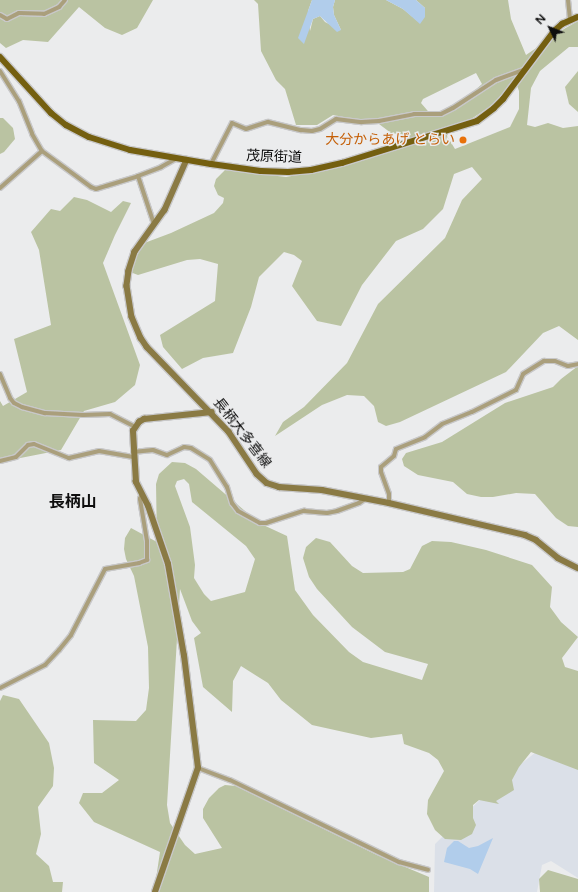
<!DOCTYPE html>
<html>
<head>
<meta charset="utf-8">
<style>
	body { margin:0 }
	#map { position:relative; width:578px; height:892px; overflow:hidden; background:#ebeced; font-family:"Varela Round","Noto Sans JP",sans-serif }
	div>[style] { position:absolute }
	.built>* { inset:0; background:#dbe0e8 }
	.green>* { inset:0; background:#bac3a2 }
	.water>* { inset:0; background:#b1cdeb }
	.roads { filter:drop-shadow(1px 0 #c8c8c9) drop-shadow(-1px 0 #c8c8c9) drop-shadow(0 1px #c8c8c9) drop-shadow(0 -1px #c8c8c9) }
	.street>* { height:4px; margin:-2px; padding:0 2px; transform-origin:2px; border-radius:2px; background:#aa9f7c }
	.secondary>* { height:5.5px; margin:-2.75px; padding:0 2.75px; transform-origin:2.75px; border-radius:2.75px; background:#8a7a44 }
	.primary>* { height:6px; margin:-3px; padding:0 3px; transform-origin:3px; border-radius:3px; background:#745f10 }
	.dots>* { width:11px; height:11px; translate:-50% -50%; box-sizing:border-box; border:2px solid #ebeced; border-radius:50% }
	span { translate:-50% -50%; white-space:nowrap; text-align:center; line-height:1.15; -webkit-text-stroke:3px #ebeced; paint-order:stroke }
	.food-label { font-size:14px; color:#c56008 }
	.right { translate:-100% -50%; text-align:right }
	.street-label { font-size:14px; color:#0e0e0e }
	.quarter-label { font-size:16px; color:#0e0e0e; font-weight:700 }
	.north { position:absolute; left:530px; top:8px; width:40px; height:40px; -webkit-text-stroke:3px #ebeced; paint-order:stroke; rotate:313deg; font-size:11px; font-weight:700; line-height:16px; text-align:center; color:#0e0e0e }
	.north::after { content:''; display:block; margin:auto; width:14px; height:18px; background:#0e0e0e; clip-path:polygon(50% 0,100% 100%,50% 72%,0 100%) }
</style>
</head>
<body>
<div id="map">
	<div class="built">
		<div style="clip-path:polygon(541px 748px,578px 760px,578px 878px,551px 861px,542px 865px,537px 892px,434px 892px,435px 844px,496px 784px)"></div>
	</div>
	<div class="green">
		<div style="clip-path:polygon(0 0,153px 0,137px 28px,122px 35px,105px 28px,79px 7px,48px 42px,23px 40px,6px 48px,0 43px)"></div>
		<div style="clip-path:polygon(evenodd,254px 0,312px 0,308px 11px,310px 31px,313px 19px,320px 16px,325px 22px,341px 30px,334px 15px,333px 7px,335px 0,386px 0,403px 9px,420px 23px,425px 8px,416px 0,508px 0,511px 19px,526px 55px,564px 29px,578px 21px,578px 47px,569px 47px,540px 71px,531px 88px,527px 125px,535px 127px,548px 123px,563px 128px,578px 126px,578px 340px,559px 326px,543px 333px,506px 372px,400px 422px,386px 426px,378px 422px,374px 406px,364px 396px,347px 395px,322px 405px,275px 436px,283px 422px,304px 407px,347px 363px,378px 304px,445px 238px,462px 200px,482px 179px,472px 167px,454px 174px,443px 209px,423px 229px,396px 241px,362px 285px,341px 326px,317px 321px,292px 286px,302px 261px,294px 255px,284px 252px,259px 277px,251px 307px,233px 353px,203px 358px,182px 369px,163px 347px,160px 335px,215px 301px,218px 264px,200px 259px,187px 260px,138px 275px,130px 272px,139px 245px,171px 233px,214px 213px,223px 203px,224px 198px,218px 195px,214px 186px,216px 179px,225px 170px,286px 177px,336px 168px,403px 148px,407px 135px,391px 133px,379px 124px,333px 115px,317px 125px,296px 125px,285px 89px,276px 80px,261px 51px,258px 4px,254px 0,476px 73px,482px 84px,456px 107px,433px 117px,421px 103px,423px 99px,476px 73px,254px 0,515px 80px,519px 91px,519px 109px,510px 127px,455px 149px,447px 136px,450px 128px,468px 121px,491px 106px,515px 80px)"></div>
		<div style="clip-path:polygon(578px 71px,578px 112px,569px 104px,565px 87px)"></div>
		<div style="clip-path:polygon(0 118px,3px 118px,13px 128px,15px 139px,4px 152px,0 154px)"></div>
		<div style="clip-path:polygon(74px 197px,87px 200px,111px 212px,123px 201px,131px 203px,115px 235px,103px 263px,140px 365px,135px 385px,115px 402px,84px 411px,61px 450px,0 462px,0 401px,3px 406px,27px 392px,14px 339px,51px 325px,39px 250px,31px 232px,51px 209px,60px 211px)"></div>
		<div style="clip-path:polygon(578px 366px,578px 527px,568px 526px,556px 518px,535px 494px,516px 493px,493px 497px,481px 497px,467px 494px,453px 482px,418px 475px,404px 466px,402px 459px,406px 453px,442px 442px,505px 403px,553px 387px,561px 379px)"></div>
		<div style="clip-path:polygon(evenodd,172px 462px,185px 463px,196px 469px,259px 523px,287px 536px,295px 590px,313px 615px,349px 652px,363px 662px,422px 680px,428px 664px,385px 652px,352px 627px,317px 589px,309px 577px,303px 558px,306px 547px,316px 538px,330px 542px,352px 566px,363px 573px,403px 572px,410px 569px,422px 546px,432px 541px,451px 542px,486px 550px,532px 565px,552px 587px,550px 607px,561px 622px,578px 637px,562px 658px,565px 667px,578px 671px,578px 770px,531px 752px,519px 767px,512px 780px,514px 790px,496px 801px,499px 804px,479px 800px,473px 805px,473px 818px,476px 825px,472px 834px,461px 840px,445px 839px,435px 830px,427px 814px,428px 800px,444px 771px,438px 760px,429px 753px,404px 744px,402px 734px,371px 738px,312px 725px,281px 700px,268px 683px,241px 666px,233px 681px,232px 712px,203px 687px,194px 638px,201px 633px,192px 621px,180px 589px,167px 805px,170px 823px,185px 845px,195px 854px,222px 848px,203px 818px,203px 809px,209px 798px,219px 788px,225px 785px,236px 786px,377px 855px,429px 877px,429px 892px,154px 892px,160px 852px,94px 822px,79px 803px,83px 793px,102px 793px,119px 780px,94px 763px,93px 720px,136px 721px,146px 710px,149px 688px,148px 647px,134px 576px,126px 559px,124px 549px,125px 538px,131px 528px,157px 542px,156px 484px,159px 474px,172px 462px,184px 479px,189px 484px,192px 502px,246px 546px,255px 559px,245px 592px,211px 601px,204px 594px,194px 578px,195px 565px,190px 527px,175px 486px,177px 481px,184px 479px)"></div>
		<div style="clip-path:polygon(3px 695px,19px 699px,49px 743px,54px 768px,53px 786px,38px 807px,41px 834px,36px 854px,49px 866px,53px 882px,63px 882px,62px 892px,0 892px,0 701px)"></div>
		<div style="clip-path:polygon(548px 870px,578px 879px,578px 892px,540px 892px,539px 879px)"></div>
	</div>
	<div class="water">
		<div style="clip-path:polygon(312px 0,335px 0,333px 7px,334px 15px,341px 30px,337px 32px,320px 16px,313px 19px,304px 44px,298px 38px)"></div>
		<div style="clip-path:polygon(386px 0,416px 0,425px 8px,425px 17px,420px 24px,403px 9px)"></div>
		<div style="clip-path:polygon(493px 838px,478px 874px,470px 869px,444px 862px,447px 848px,454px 841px,458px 841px,469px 848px,478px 846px)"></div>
	</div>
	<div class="roads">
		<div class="street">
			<div style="left:568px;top:0;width:20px;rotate:84deg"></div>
			<div style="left:0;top:15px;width:8px;rotate:30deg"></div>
			<div style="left:7px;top:19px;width:13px;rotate:-27deg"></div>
			<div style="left:19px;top:13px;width:25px;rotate:2deg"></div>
			<div style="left:44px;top:14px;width:17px;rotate:-25deg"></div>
			<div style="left:59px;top:7px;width:9px;rotate:-49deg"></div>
			<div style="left:0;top:71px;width:36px;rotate:58deg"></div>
			<div style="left:19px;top:101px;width:35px;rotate:68deg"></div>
			<div style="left:32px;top:134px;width:20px;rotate:60deg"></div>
			<div style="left:42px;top:151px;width:61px;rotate:36.3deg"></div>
			<div style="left:91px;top:187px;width:5px;rotate:22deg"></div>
			<div style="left:96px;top:189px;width:10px;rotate:-17deg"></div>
			<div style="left:106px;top:186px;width:34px;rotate:-17deg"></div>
			<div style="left:138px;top:176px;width:25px;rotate:-21deg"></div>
			<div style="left:161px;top:167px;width:18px;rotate:-29deg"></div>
			<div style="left:211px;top:164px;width:46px;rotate:-62.9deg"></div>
			<div style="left:232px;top:123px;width:15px;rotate:23deg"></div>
			<div style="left:246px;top:129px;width:23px;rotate:-18deg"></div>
			<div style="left:268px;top:122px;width:34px;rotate:14deg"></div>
			<div style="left:301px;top:130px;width:11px;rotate:5deg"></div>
			<div style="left:312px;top:131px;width:8px;rotate:-14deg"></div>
			<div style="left:320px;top:129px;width:19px;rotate:-32deg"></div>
			<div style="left:336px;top:119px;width:26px;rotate:7deg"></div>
			<div style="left:362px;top:122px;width:17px;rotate:-3deg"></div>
			<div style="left:379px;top:121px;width:36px;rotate:-11deg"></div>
			<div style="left:414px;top:114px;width:27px"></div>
			<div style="left:441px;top:114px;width:13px;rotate:-27deg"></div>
			<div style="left:453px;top:108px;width:51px;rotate:-33.1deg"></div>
			<div style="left:496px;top:80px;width:30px;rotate:-20deg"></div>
			<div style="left:138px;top:176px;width:51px;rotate:71.6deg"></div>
			<div style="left:0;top:188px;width:56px;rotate:-41.4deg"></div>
			<div style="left:0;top:374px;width:26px;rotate:67deg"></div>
			<div style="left:10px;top:398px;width:6px;rotate:51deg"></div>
			<div style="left:14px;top:403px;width:9px;rotate:27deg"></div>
			<div style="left:22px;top:407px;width:24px;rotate:15deg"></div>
			<div style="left:45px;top:413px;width:38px;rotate:3deg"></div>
			<div style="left:83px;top:415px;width:27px;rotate:-2deg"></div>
			<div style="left:110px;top:414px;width:28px;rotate:27deg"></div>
			<div style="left:133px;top:452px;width:20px;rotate:-6deg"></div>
			<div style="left:153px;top:450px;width:15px;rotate:20deg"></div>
			<div style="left:167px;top:455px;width:19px;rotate:-25deg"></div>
			<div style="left:184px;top:447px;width:7px;rotate:8deg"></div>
			<div style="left:191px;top:448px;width:22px;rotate:32deg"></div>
			<div style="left:210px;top:460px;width:32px;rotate:58deg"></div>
			<div style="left:227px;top:487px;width:17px;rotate:73deg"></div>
			<div style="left:232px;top:503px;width:10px;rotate:53deg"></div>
			<div style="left:238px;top:511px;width:25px;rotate:29deg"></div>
			<div style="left:260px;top:523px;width:6px"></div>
			<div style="left:266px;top:523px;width:40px;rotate:-18deg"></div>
			<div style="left:304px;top:511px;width:23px;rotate:5deg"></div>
			<div style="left:327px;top:513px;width:10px;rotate:-11deg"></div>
			<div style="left:337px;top:511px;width:23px;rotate:-20deg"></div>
			<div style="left:359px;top:503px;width:7px;rotate:-34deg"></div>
			<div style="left:0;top:461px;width:16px;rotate:-14deg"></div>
			<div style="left:16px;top:457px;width:17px;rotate:-45deg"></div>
			<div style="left:28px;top:445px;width:6px;rotate:-9deg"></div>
			<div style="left:34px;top:444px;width:38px;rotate:22deg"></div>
			<div style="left:69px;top:458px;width:31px;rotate:-13deg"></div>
			<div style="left:99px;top:451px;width:36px;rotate:10deg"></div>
			<div style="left:389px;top:503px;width:9px;rotate:-90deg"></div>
			<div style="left:389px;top:494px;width:23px;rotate:-110deg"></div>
			<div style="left:381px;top:472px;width:5px;rotate:-90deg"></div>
			<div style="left:381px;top:467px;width:17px;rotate:-40deg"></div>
			<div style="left:394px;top:456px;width:7px;rotate:-74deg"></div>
			<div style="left:396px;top:449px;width:31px;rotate:-22deg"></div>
			<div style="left:425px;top:437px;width:21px;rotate:-37deg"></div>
			<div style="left:442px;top:424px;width:32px;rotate:-22deg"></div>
			<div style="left:472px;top:412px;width:49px;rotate:-26.6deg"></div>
			<div style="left:516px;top:390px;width:17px;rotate:-66deg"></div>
			<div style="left:523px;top:374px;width:25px;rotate:-32deg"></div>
			<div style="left:544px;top:361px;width:11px"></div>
			<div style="left:555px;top:361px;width:14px;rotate:21deg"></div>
			<div style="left:568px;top:366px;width:10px;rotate:-11deg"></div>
			<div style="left:0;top:688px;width:51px;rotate:-27.1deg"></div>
			<div style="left:45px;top:665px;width:21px;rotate:-47deg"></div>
			<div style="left:59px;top:650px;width:19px;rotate:-51deg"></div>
			<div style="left:71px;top:635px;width:74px;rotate:-62.7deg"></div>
			<div style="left:105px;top:569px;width:35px;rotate:-10deg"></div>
			<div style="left:139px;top:563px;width:9px;rotate:-21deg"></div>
			<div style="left:147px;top:560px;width:19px;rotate:-90deg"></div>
			<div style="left:147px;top:541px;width:43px;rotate:-99.5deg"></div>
			<div style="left:140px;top:499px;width:6px;rotate:-72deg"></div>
			<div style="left:198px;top:768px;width:34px;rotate:21deg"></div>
			<div style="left:230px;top:780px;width:188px;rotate:25.9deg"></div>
			<div style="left:399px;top:862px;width:30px;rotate:15deg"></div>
		</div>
		<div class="secondary">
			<div style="left:187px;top:160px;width:55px;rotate:113.7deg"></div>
			<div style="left:165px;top:210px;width:52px;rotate:125.5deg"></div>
			<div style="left:135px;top:252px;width:20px;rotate:108deg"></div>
			<div style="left:129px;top:271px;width:15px;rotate:98deg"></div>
			<div style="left:127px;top:286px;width:31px;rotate:81deg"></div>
			<div style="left:132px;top:317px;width:23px;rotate:67deg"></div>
			<div style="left:141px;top:338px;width:11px;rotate:56deg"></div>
			<div style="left:147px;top:347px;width:118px;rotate:46deg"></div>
			<div style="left:229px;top:432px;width:50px;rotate:56.3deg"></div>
			<div style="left:257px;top:474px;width:13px;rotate:42deg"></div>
			<div style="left:267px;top:483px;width:13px;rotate:18deg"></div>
			<div style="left:279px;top:487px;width:43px;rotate:4deg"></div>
			<div style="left:322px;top:490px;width:68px;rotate:11deg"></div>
			<div style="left:389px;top:503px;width:140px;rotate:13.2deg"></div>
			<div style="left:525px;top:535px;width:12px;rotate:24deg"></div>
			<div style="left:536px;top:540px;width:28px;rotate:39deg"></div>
			<div style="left:558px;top:558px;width:22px;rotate:27deg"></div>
			<div style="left:155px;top:892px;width:131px;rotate:-70.9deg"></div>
			<div style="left:198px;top:768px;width:113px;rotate:-97.1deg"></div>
			<div style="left:184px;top:656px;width:93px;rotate:-99.9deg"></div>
			<div style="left:168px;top:564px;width:61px;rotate:-109deg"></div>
			<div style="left:148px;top:506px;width:27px;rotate:-117deg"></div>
			<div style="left:136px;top:482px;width:51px;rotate:-93.4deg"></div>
			<div style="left:133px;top:431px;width:11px;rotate:-56deg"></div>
			<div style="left:139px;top:422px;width:6px;rotate:-31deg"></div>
			<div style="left:144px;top:419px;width:68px;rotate:-5.9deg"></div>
		</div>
		<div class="primary">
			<div style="left:0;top:57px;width:76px;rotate:47.7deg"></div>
			<div style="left:51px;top:113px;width:19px;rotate:39deg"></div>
			<div style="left:66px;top:125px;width:26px;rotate:28deg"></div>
			<div style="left:89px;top:137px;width:43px;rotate:17.6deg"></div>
			<div style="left:130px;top:150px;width:82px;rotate:9.8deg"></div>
			<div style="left:211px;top:164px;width:50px;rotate:8deg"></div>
			<div style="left:261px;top:171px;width:27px;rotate:2deg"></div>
			<div style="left:288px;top:172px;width:23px;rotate:-5deg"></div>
			<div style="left:311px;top:170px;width:32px;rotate:-13deg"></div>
			<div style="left:342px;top:163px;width:141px;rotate:-17.3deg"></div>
			<div style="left:477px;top:121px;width:21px;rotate:-37deg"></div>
			<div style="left:494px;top:108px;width:13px;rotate:-45deg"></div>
			<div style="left:503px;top:99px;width:85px;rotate:-53.1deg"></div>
			<div style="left:554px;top:31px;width:11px;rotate:-41deg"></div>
			<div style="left:562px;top:24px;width:17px;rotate:-24deg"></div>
		</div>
	</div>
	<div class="dots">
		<div style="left:463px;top:140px;background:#e8710a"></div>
	</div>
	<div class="food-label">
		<span class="right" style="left:455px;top:140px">大分からあげ とらい</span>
	</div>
	<div class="street-label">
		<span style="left:274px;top:157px;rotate:2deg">茂原街道</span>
		<span style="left:242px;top:433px;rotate:52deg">長柄大多喜線</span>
	</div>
	<div class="quarter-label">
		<span style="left:73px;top:502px">長柄山</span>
	</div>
	<div class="north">N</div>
</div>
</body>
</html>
